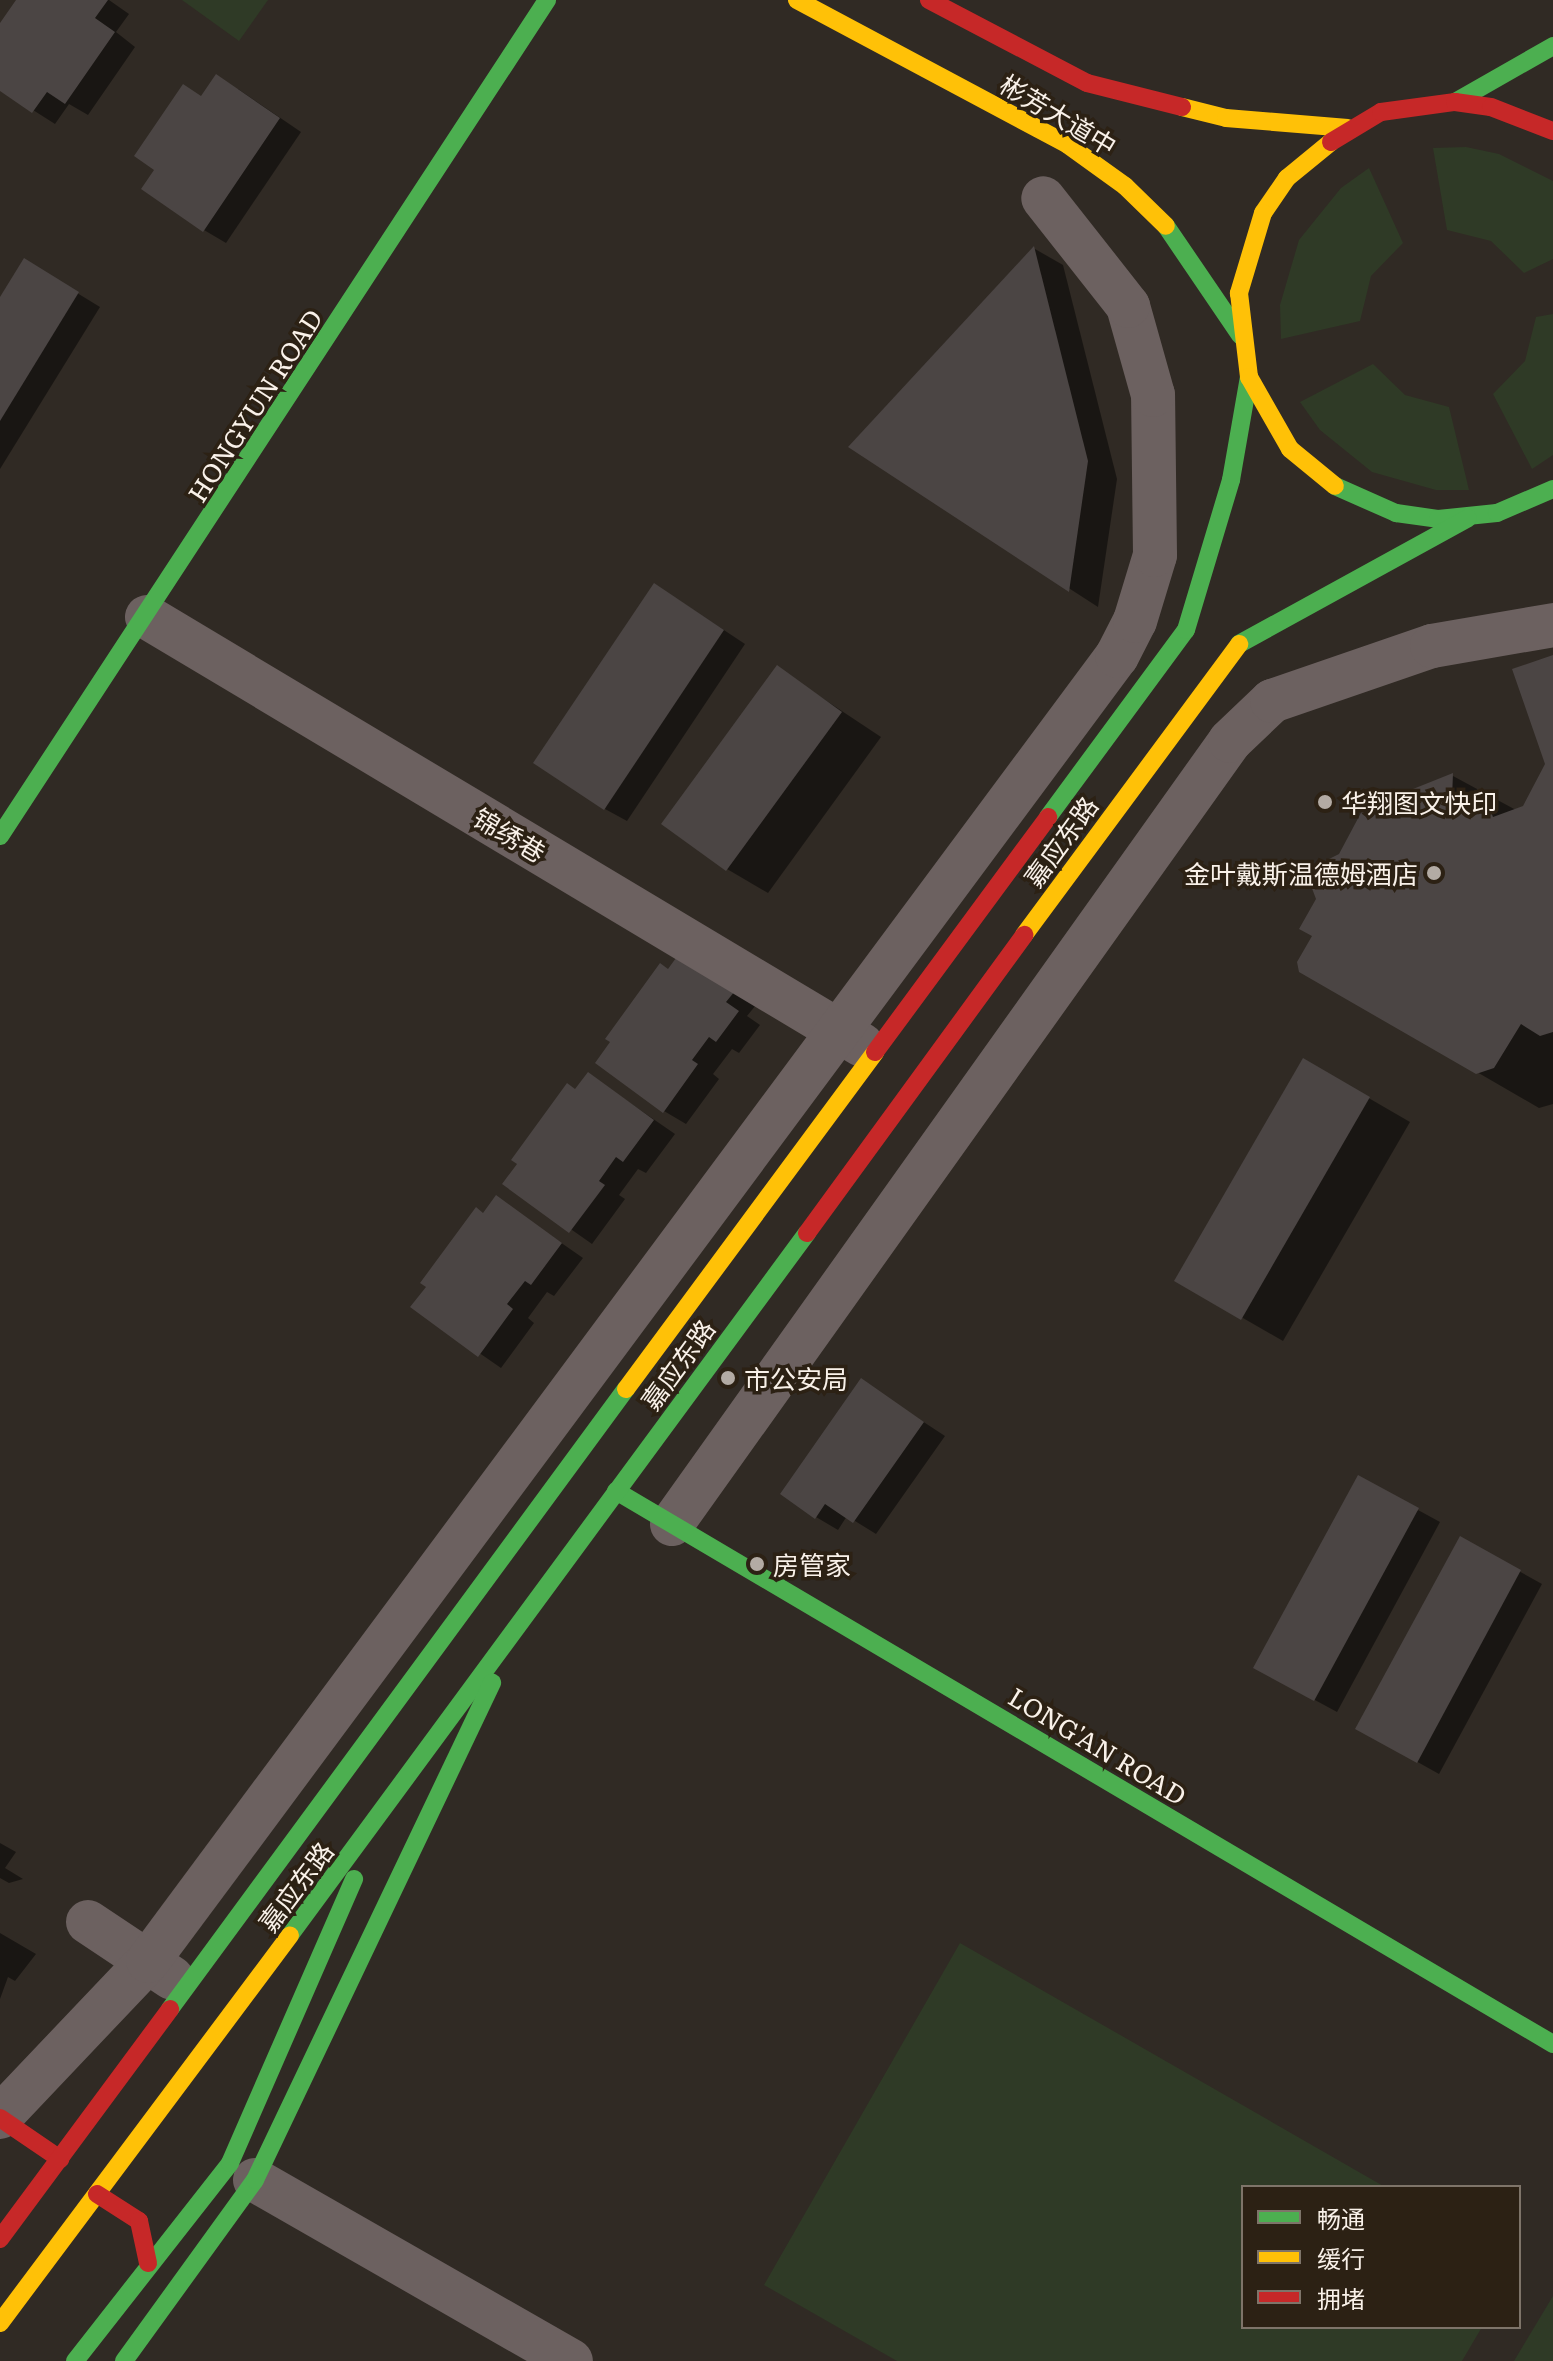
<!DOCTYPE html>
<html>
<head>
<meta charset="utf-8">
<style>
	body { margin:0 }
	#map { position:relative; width:1553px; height:2361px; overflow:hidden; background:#302a24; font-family:Literata,"Noto Sans SC",serif }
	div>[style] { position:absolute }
	.green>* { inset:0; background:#2f3a26 }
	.shadow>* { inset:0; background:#0007 }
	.building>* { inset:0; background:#4b4544 }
	.street>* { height:44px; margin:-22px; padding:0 22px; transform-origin:22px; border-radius:22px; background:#6c6160 }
	.fast>* { height:18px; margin:-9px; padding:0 9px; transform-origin:9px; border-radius:9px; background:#4caf50 }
	.slow>* { height:18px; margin:-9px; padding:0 9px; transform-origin:9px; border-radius:9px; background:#ffc107 }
	.jam>* { height:18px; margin:-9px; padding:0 9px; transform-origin:9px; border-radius:9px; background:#c62828 }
	.dots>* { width:22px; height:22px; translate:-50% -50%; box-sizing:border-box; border:4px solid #2c2114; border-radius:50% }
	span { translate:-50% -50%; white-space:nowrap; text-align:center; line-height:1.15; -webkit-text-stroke:7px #2c2114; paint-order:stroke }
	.street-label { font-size:26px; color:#f9f1e9 }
	.poi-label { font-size:26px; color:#f9f1e9 }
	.left { translate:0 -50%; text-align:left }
	.right { translate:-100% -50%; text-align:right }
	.legend { position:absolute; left:1241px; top:2185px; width:280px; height:144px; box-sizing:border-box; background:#2c2114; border:2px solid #7e7469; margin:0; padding:10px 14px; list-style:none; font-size:24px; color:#f9f1e9 }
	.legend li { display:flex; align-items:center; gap:16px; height:40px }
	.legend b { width:40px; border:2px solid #7e7469 }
</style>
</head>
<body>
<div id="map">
	<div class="green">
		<div style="clip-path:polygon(182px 0,268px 0,239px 41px)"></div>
		<div style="clip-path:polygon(1466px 147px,1499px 154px,1553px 181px,1553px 259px,1524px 273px,1491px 241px,1447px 230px,1433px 148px)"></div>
		<div style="clip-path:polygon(1369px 168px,1403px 243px,1371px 276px,1360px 321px,1281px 339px,1280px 305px,1299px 240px,1341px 188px)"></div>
		<div style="clip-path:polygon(1553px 314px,1553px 455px,1532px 469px,1493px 394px,1525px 361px,1536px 317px)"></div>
		<div style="clip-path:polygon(1373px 364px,1405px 395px,1449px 407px,1469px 490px,1436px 490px,1372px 472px,1320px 430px,1300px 402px)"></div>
		<div style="clip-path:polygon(960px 1943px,1385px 2187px,1243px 2187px,1243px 2327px,1482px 2327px,1462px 2361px,897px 2361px,764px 2285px)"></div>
		<div style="clip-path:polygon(1553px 2296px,1553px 2361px,1514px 2361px)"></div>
	</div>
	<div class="shadow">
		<div style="clip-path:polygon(18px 0,109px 0,129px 14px,116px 32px,135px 47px,88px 115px,69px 104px,55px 124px,0 89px,0 26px)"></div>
		<div style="clip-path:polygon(238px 89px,301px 132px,226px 243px,204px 230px,202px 98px)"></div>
		<div style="clip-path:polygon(1035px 249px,1063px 265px,1117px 479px,1098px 607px,851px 447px)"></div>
		<div style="clip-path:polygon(46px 274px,100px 307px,0 469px,0 300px)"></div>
		<div style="clip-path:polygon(677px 599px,745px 644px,627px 821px,605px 809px)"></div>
		<div style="clip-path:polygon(1553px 657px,1553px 1104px,1539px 1108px,1301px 970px,1341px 856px,1453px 776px,1516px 810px,1524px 807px,1547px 764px)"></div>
		<div style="clip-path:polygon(777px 668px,881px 737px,768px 893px,727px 869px)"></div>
		<div style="clip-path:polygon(682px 954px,756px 1005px,747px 1016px,760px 1025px,739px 1053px,732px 1049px,713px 1074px,719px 1079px,686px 1124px,664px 1111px,669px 971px)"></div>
		<div style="clip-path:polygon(1303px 1060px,1410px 1122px,1283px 1341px,1177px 1280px)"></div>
		<div style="clip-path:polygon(588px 1074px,675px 1134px,646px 1173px,638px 1169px,619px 1195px,625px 1199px,592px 1244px,505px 1183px)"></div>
		<div style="clip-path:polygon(497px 1198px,583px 1258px,554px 1296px,547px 1292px,528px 1318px,534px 1323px,501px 1368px,413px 1307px)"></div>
		<div style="clip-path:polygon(861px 1381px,945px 1436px,876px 1534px,847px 1516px,838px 1530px,816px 1517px)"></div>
		<div style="clip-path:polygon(1418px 1510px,1440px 1522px,1337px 1712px,1278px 1680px)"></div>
		<div style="clip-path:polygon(1461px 1539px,1542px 1584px,1439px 1774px,1380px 1741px)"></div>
		<div style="clip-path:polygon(0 1843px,16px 1852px,5px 1868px,23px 1879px,9px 1883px,0 1878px)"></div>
		<div style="clip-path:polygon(0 1933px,36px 1954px,15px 1981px,8px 1977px,0 1999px)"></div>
	</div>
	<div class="building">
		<div style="clip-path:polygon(16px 0,108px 0,95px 18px,115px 32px,65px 104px,47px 92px,32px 113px,0 91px,0 23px)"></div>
		<div style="clip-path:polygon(216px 74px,280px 118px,203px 232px,141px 189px,154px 170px,134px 156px,183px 84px,201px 96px)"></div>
		<div style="clip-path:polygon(1034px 246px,1088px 461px,1069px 592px,848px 447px)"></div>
		<div style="clip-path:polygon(24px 258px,79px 292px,0 421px,0 297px)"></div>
		<div style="clip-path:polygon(654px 583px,724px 630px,604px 810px,533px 763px)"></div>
		<div style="clip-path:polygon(1553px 655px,1553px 1032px,1540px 1036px,1521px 1024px,1494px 1068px,1476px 1074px,1299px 972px,1297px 962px,1312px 936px,1299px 929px,1316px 899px,1310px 883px,1321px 863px,1339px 854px,1363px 809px,1453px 773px,1452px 799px,1482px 788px,1493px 817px,1523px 806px,1545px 764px,1512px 669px)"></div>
		<div style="clip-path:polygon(777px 665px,842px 712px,726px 871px,661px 824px)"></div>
		<div style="clip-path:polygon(681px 951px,735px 991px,726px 1002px,739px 1011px,716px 1042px,709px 1037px,692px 1060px,698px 1064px,663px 1113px,595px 1063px,610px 1042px,605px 1039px,660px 963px,668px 969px)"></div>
		<div style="clip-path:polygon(1303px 1058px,1370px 1097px,1241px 1320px,1174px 1281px)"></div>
		<div style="clip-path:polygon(588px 1072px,654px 1120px,623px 1162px,616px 1157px,599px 1181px,605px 1185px,569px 1233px,502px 1184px,517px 1164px,511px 1160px,567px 1083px,575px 1089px)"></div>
		<div style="clip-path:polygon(496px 1195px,562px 1243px,531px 1285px,525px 1281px,507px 1304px,513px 1309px,478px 1357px,410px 1307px,426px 1287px,420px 1283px,476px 1207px,483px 1213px)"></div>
		<div style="clip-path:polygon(861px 1378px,924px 1422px,853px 1523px,825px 1504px,815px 1519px,780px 1494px)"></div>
		<div style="clip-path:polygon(1358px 1475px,1419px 1508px,1314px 1701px,1253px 1668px)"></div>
		<div style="clip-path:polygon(1460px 1536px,1521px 1570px,1417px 1763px,1355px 1729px)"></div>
	</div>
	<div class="street">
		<div style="left:147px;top:617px;width:833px;rotate:30.9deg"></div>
		<div style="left:672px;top:1524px;width:961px;rotate:-54.52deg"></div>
		<div style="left:1230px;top:741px;width:58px;rotate:-43.6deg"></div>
		<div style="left:1272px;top:701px;width:169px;rotate:-19deg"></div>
		<div style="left:1432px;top:646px;width:123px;rotate:-9.8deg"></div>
		<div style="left:88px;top:1922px;width:101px;rotate:33.7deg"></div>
		<div style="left:0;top:2117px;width:215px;rotate:-46.5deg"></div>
		<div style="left:148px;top:1961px;width:1625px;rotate:-53.41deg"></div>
		<div style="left:1117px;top:656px;width:39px;rotate:-63deg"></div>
		<div style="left:1135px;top:621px;width:69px;rotate:-73.1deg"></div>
		<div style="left:1155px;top:555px;width:160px;rotate:-90.7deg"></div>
		<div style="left:1153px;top:395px;width:92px;rotate:-105.7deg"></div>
		<div style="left:1128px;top:306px;width:137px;rotate:-128.2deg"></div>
		<div style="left:255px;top:2180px;width:364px;rotate:29.8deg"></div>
	</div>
	<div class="fast">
		<div style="left:1455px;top:102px;width:113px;rotate:-29.7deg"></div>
		<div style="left:1166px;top:226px;width:132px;rotate:55.8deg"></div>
		<div style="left:1335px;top:486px;width:67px;rotate:23.9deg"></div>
		<div style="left:1396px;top:513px;width:42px;rotate:8.1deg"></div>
		<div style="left:1438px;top:519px;width:59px;rotate:-5.8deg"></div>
		<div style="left:1497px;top:513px;width:61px;rotate:-23.2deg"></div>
		<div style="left:1239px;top:644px;width:261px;rotate:-28.8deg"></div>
		<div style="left:1048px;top:817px;width:232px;rotate:-53.6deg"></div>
		<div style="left:1186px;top:630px;width:157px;rotate:-73.3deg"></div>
		<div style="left:1231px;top:480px;width:105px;rotate:-80.1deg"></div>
		<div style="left:0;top:836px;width:999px;rotate:-56.8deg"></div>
		<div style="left:616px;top:1491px;width:1088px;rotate:30.55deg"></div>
		<div style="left:290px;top:1935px;width:872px;rotate:-53.63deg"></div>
		<div style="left:170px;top:2009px;width:770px;rotate:-53.67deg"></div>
		<div style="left:75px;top:2361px;width:251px;rotate:-51.9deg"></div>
		<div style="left:230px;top:2163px;width:310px;rotate:-66.4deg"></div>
		<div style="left:124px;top:2361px;width:223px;rotate:-54.1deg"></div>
		<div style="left:255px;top:2180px;width:551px;rotate:-64.51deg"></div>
	</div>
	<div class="slow">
		<div style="left:797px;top:0;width:307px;rotate:28.1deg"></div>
		<div style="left:1068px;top:145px;width:70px;rotate:35.7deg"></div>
		<div style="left:1125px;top:186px;width:57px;rotate:44.3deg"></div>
		<div style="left:1182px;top:107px;width:45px;rotate:14deg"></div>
		<div style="left:1226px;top:118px;width:122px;rotate:4.7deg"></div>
		<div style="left:1331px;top:142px;width:57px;rotate:140.7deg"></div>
		<div style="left:1287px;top:178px;width:42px;rotate:124.4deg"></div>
		<div style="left:1263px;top:213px;width:84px;rotate:106.7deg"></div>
		<div style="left:1239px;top:293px;width:85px;rotate:83.2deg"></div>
		<div style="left:1249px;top:377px;width:83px;rotate:60.3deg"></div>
		<div style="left:1290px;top:449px;width:58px;rotate:39.4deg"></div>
		<div style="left:1024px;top:935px;width:362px;rotate:-53.5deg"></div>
		<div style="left:626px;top:1389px;width:419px;rotate:-53.5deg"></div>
		<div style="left:0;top:2323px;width:484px;rotate:-53.2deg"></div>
	</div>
	<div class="jam">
		<div style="left:929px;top:0;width:178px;rotate:27.7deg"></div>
		<div style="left:1087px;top:83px;width:98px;rotate:14.2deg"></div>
		<div style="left:1331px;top:142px;width:58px;rotate:-31deg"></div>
		<div style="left:1381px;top:112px;width:75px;rotate:-7.7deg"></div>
		<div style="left:1455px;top:102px;width:36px;rotate:8deg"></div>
		<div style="left:1491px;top:107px;width:66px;rotate:21.2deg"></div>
		<div style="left:875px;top:1052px;width:292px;rotate:-53.6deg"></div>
		<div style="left:807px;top:1233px;width:369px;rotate:-53.9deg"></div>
		<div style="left:0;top:2118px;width:73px;rotate:34.3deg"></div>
		<div style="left:97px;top:2194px;width:50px;rotate:32.7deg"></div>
		<div style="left:139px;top:2221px;width:43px;rotate:77.9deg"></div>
		<div style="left:0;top:2239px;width:286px;rotate:-53.5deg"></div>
	</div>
	<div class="dots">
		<div style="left:1325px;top:802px;background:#b3aba4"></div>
		<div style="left:1434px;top:873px;background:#b3aba4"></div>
		<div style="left:728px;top:1378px;background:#b3aba4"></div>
		<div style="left:757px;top:1564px;background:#b3aba4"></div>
	</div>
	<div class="street-label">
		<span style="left:1059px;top:114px;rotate:31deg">彬芳大道中</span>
		<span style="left:254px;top:405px;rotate:-57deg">HONGYUN ROAD</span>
		<span style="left:510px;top:834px;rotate:31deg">锦绣巷</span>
		<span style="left:1060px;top:841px;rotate:-54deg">嘉应东路</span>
		<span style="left:677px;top:1364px;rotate:-54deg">嘉应东路</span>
		<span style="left:1098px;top:1745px;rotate:31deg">LONG'AN ROAD</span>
		<span style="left:295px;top:1886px;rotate:-53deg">嘉应东路</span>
	</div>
	<div class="poi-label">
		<span class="left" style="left:1341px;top:802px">华翔图文快印</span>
		<span class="right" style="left:1418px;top:873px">金叶戴斯温德姆酒店</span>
		<span class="left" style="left:744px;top:1378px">市公安局</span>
		<span class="left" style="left:773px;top:1564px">房管家</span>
	</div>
	<ul class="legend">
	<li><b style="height:10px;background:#4caf50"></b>畅通</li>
	<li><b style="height:10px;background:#ffc107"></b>缓行</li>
	<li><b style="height:10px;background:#c62828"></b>拥堵</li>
	</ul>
</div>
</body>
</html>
